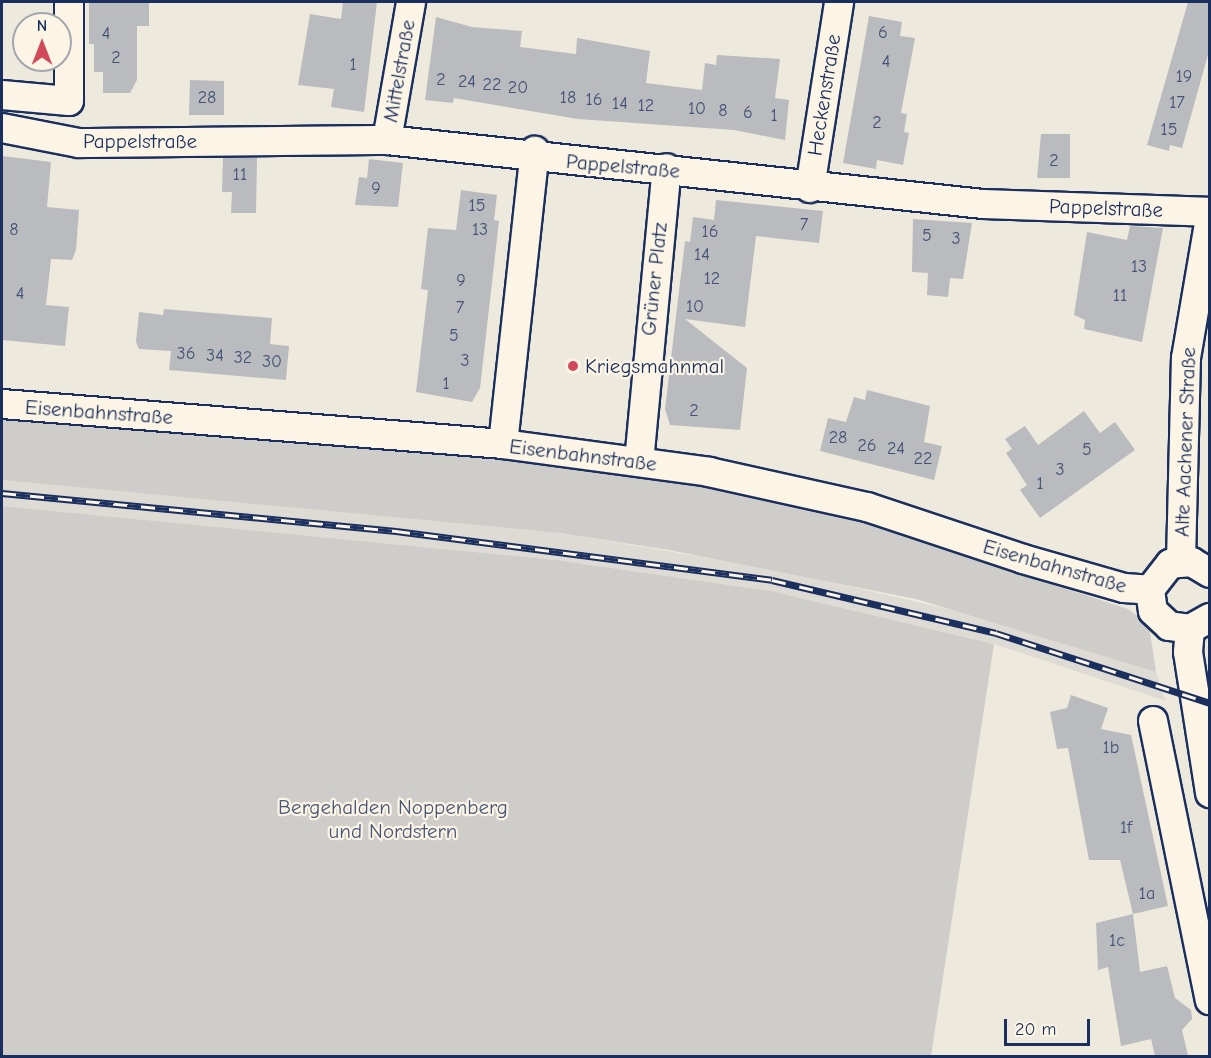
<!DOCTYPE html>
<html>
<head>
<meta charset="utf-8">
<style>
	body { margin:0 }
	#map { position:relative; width:1211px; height:1058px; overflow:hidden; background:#eee9dd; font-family:"Comic Neue",sans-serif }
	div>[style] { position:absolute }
	.built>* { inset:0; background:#dedbd4 }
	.green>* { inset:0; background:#cfcdca }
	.building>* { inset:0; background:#babbbe }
	.roads { filter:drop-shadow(2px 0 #1b2f5e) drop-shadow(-2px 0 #1b2f5e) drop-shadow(0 2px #1b2f5e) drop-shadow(0 -2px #1b2f5e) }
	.minor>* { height:28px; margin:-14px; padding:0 14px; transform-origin:14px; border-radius:14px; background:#fcf5e5 }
	.rail>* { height:7px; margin-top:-3.5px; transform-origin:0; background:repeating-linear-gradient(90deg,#fcf5e5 0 14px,#1b2f5e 0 28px); box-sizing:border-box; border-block:2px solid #1b2f5e }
	.dots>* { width:16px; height:16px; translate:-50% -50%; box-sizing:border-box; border:3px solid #fcf5e5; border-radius:50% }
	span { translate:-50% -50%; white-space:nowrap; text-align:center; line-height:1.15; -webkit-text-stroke:4.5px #fcf5e5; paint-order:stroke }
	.number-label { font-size:18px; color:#435276 }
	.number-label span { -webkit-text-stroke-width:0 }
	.street-label { font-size:21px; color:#1b2f5e }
	.poi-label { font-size:21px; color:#1b2f5e }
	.left { translate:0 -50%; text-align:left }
	.park-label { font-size:21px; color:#485679 }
	.frame { position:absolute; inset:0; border:3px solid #1b2f5e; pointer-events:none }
	.north { position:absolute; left:12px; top:12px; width:60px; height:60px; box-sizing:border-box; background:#fcf5e5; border:2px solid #a2a6af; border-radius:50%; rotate:0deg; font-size:16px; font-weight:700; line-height:24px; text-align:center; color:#1b2f5e }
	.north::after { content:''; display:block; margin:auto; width:21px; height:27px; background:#d1495b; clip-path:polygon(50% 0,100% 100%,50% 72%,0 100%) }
	.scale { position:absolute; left:1004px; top:1019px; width:86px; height:27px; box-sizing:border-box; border:3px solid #1b2f5e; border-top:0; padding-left:8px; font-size:18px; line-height:21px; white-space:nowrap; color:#1b2f5e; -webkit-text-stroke:4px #fcf5e5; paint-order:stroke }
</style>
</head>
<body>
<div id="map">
	<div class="built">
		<div style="clip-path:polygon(2px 480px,560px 533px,775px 569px,995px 620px,1156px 672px,1166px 701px,994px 644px,771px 591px,556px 560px,2px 506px)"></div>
	</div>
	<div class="green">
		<div style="clip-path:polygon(2px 418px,499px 454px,714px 487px,831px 512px,1128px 609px,1149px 625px,1156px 672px,916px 599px,669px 550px,560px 533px,2px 480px)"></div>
		<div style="clip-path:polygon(2px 506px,556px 560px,771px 591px,994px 644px,931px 1056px,2px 1056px)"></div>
	</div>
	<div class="building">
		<div style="clip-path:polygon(89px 2px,149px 3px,149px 26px,137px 26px,137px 80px,130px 93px,103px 93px,103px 72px,94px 72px,94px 44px,89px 44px)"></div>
		<div style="clip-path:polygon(343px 2px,377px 2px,364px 112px,331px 107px,334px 89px,298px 85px,310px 14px,341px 19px)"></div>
		<div style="clip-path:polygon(1188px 2px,1209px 2px,1209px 51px,1182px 148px,1170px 145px,1169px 151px,1147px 145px)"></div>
		<div style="clip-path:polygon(869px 16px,902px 22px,900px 36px,915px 38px,901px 113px,907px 114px,904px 132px,909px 133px,903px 165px,877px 160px,876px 169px,843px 163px)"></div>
		<div style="clip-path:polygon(436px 17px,472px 27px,522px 31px,520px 47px,576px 54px,577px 38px,650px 51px,646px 83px,702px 90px,705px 63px,716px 65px,717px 55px,780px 59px,775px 98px,789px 100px,785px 140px,734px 130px,578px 119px,454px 98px,453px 103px,425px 100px)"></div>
		<div style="clip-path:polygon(190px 80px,224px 81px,224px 115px,189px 115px)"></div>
		<div style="clip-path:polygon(1041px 134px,1070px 134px,1070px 178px,1037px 178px)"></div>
		<div style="clip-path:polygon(2px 156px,51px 162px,47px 207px,79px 210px,76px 250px,72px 260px,51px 259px,46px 305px,69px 307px,65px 346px,2px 340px)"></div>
		<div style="clip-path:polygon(223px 158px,257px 158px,256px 213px,231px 213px,232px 192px,222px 192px)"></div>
		<div style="clip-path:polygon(369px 159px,403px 163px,398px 207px,355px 205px,359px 177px,367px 178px)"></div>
		<div style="clip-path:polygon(461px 190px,497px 195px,494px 220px,499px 221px,480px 388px,472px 402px,416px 392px,428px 290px,421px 289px,428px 228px,456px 230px)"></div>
		<div style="clip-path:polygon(716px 200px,823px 211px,819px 243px,756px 236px,745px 327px,685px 319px,747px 368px,740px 430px,670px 425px,665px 409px,685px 241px,690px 242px,693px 217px,714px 220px)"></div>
		<div style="clip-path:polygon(913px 219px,972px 223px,963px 279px,950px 278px,948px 297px,927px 295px,928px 273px,912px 272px)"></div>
		<div style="clip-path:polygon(1130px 226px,1163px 228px,1142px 342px,1084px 329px,1085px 320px,1074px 315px,1087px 232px,1127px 240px)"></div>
		<div style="clip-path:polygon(164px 309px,272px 318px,270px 344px,289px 346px,286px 380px,169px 370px,171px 351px,139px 349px,136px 342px,139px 312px,163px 315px)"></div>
		<div style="clip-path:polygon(867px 390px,930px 406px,924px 442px,942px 446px,934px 480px,820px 451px,828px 418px,846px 422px,854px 397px,865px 400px)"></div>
		<div style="clip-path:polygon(1084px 411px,1100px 433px,1115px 422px,1135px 450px,1040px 518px,1020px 490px,1027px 485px,1006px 453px,1012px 449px,1005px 439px,1025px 426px,1038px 445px)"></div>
		<div style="clip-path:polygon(1071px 695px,1108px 708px,1101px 729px,1131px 735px,1168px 906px,1133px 914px,1120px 860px,1089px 860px,1068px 748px,1057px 749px,1050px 712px,1067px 708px)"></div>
		<div style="clip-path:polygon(1133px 914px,1140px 972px,1167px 966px,1175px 998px,1191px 1010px,1192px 1019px,1182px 1030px,1188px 1056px,1155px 1056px,1151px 1039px,1121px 1046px,1108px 967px,1098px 970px,1096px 923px)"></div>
	</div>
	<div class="roads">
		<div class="minor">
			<div style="left:2px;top:95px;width:67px;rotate:5.1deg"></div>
			<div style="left:69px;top:101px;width:99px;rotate:-90deg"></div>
			<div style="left:2px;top:128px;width:78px;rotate:11deg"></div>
			<div style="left:79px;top:143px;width:308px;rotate:-0.6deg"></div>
			<div style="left:387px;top:140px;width:599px;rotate:6.13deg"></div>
			<div style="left:983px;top:204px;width:227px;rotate:2deg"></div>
			<div style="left:387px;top:140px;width:140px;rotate:-80.1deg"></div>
			<div style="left:810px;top:188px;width:188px;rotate:-81.1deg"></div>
			<div style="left:2px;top:404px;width:503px;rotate:4.56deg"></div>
			<div style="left:503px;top:444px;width:208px;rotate:7.7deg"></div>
			<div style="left:709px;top:472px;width:162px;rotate:12.5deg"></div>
			<div style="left:867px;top:507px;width:164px;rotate:18.4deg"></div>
			<div style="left:1023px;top:559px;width:105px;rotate:16deg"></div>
			<div style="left:1124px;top:588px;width:26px;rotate:4deg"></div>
			<div style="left:503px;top:444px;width:295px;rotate:-83.8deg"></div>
			<div style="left:639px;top:462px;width:295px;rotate:-84.6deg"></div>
			<div style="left:1181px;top:561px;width:203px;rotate:-88.6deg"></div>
			<div style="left:1186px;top:358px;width:143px;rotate:-80.3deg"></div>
			<div style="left:1210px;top:573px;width:21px;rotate:-149deg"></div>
			<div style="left:1192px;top:562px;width:22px;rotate:175deg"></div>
			<div style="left:1170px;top:564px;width:33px;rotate:128deg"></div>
			<div style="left:1150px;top:590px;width:21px;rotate:82deg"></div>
			<div style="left:1153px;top:611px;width:22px;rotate:43deg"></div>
			<div style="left:1169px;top:626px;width:21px;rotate:8deg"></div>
			<div style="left:1190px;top:629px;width:23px;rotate:-29deg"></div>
			<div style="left:1190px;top:629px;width:23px;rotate:95deg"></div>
			<div style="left:1188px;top:652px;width:143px;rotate:81.1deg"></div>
			<div style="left:1153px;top:721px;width:285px;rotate:78.5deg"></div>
		</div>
	</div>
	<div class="rail">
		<div style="left:2px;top:493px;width:396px;rotate:5.5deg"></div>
		<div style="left:396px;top:531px;width:379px;rotate:7.4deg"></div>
		<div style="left:772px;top:580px;width:230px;rotate:13.3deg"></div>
		<div style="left:996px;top:633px;width:225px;rotate:18.1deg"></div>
	</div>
	<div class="dots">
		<div style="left:573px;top:366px;background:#d1495b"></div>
	</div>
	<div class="number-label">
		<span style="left:883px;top:33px">6</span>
		<span style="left:106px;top:34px">4</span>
		<span style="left:116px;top:58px">2</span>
		<span style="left:886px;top:62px">4</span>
		<span style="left:353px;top:65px">1</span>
		<span style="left:1184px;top:77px">19</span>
		<span style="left:441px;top:80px">2</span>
		<span style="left:467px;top:82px">24</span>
		<span style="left:492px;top:85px">22</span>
		<span style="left:518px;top:88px">20</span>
		<span style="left:207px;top:98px">28</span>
		<span style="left:568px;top:98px">18</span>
		<span style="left:594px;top:100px">16</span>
		<span style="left:1177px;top:103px">17</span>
		<span style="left:620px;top:104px">14</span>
		<span style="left:646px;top:106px">12</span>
		<span style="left:697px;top:109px">10</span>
		<span style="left:723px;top:111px">8</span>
		<span style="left:748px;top:113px">6</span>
		<span style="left:774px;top:116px">1</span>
		<span style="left:877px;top:123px">2</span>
		<span style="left:1169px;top:130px">15</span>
		<span style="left:1054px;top:161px">2</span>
		<span style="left:240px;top:175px">11</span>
		<span style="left:376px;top:189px">9</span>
		<span style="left:477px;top:206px">15</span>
		<span style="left:804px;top:225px">7</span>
		<span style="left:14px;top:230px">8</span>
		<span style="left:480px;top:230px">13</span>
		<span style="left:710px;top:232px">16</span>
		<span style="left:927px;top:236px">5</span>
		<span style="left:956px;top:239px">3</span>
		<span style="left:702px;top:255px">14</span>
		<span style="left:1139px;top:267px">13</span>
		<span style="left:712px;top:279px">12</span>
		<span style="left:461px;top:281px">9</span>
		<span style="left:20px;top:294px">4</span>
		<span style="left:1120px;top:296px">11</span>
		<span style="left:695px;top:307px">10</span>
		<span style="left:460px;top:308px">7</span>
		<span style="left:454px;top:336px">5</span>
		<span style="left:186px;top:354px">36</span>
		<span style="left:215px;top:356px">34</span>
		<span style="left:243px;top:358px">32</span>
		<span style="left:465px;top:361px">3</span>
		<span style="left:272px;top:362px">30</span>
		<span style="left:446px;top:384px">1</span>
		<span style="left:694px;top:411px">2</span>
		<span style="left:838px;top:438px">28</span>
		<span style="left:867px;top:446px">26</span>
		<span style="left:896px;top:449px">24</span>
		<span style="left:1087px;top:450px">5</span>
		<span style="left:923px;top:459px">22</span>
		<span style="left:1060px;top:470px">3</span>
		<span style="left:1040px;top:484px">1</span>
		<span style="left:1111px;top:748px">1b</span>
		<span style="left:1126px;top:828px">1f</span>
		<span style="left:1147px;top:894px">1a</span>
		<span style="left:1117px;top:941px">1c</span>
	</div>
	<div class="street-label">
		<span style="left:399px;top:71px;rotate:-80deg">Mittelstraße</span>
		<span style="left:824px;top:95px;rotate:-81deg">Heckenstraße</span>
		<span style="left:140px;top:141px">Pappelstraße</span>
		<span style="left:623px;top:166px;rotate:5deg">Pappelstraße</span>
		<span style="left:1106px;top:208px;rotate:2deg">Pappelstraße</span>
		<span style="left:654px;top:279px;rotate:-84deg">Grüner Platz</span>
		<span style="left:99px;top:412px;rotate:4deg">Eisenbahnstraße</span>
		<span style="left:1185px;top:442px;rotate:-88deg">Alte Aachener Straße</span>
		<span style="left:583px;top:455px;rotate:7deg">Eisenbahnstraße</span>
		<span style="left:1055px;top:566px;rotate:16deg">Eisenbahnstraße</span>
	</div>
	<div class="poi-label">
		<span class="left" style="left:585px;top:366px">Kriegsmahnmal</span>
	</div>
	<div class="park-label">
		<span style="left:393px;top:819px">Bergehalden Noppenberg<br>und Nordstern</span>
	</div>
	<div class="frame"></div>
	<div class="north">N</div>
	<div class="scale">20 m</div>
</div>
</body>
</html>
